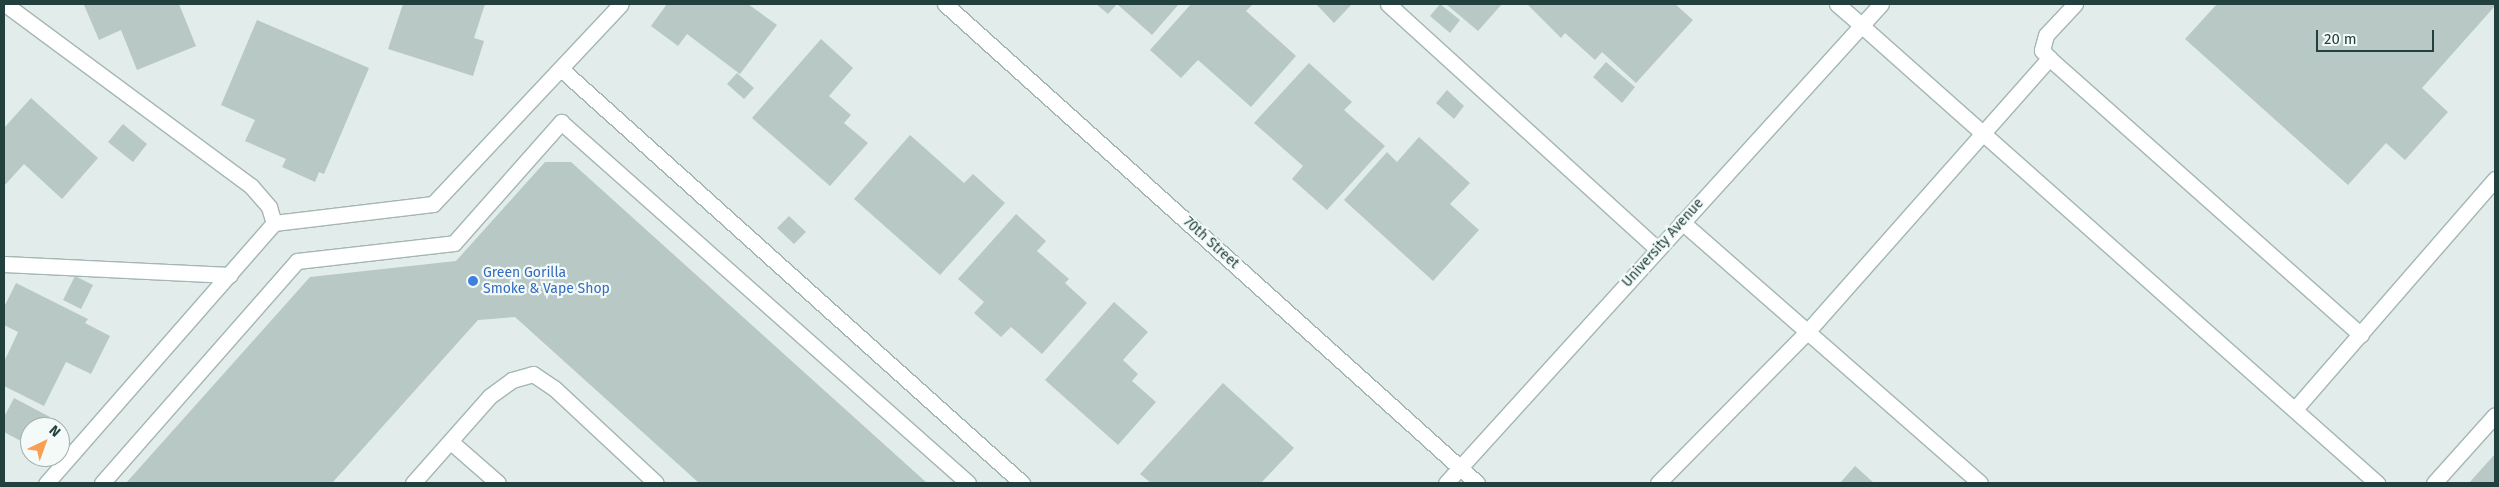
<!DOCTYPE html>
<html>
<head>
<meta charset="utf-8">
<style>
	body { margin:0 }
	#map { position:relative; width:2499px; height:487px; overflow:hidden; background:#e2edeb; font-family:"Fira Sans",sans-serif }
	div>[style] { position:absolute }
	.building>* { inset:0; background:#b7c8c5 }
	.roads { filter:drop-shadow(1px 0 #a4b6b4) drop-shadow(-1px 0 #a4b6b4) drop-shadow(0 1px #a4b6b4) drop-shadow(0 -1px #a4b6b4) }
	.service>* { height:15px; margin:-7.5px; padding:0 7.5px; transform-origin:7.5px; border-radius:7.5px; background:#fff }
	.minor>* { height:15px; margin:-7.5px; padding:0 7.5px; transform-origin:7.5px; border-radius:7.5px; background:#fff }
	.secondary>* { height:15px; margin:-7.5px; padding:0 7.5px; transform-origin:7.5px; border-radius:7.5px; background:#fff }
	.dots>* { width:14px; height:14px; translate:-50% -50%; box-sizing:border-box; border:2px solid #f3faf8; border-radius:50% }
	span { translate:-50% -50%; white-space:nowrap; text-align:center; line-height:1.15; -webkit-text-stroke:4.5px #f3faf8; paint-order:stroke }
	.street-label { font-size:14px; color:#21403e }
	.shop-label { font-size:14px; color:#366cbe }
	.left { translate:0 -50%; text-align:left }
	.frame { position:absolute; inset:0; border:5px solid #21403e; pointer-events:none }
	.north { position:absolute; left:20px; top:417px; width:50px; height:50px; box-sizing:border-box; background:#f3faf8; border:1px solid #9fb0ae; border-radius:50%; rotate:42deg; font-size:14px; font-weight:700; line-height:20px; text-align:center; color:#21403e }
	.north::after { content:''; display:block; margin:auto; width:18px; height:22px; background:#fa9e53; clip-path:polygon(50% 0,100% 100%,50% 72%,0 100%) }
	.scale { position:absolute; left:2316px; top:30px; width:118px; height:22px; box-sizing:border-box; border:2px solid #21403e; border-top:0; padding-left:6px; font-size:15px; line-height:18px; white-space:nowrap; color:#21403e; -webkit-text-stroke:4px #f3faf8; paint-order:stroke }
</style>
</head>
<body>
<div id="map">
	<div class="building">
		<div style="clip-path:polygon(179px 4px,196px 46px,137px 70px,121px 30px,99px 40px,84px 5px)"></div>
		<div style="clip-path:polygon(403px 4px,485px 4px,474px 38px,484px 41px,473px 76px,388px 49px)"></div>
		<div style="clip-path:polygon(667px 4px,748px 4px,777px 25px,740px 74px,687px 34px,678px 46px,651px 26px)"></div>
		<div style="clip-path:polygon(1096px 4px,1179px 4px,1152px 35px,1117px 4px,1108px 14px)"></div>
		<div style="clip-path:polygon(1191px 4px,1253px 4px,1246px 11px,1296px 56px,1251px 107px,1198px 60px,1181px 78px,1150px 50px)"></div>
		<div style="clip-path:polygon(1316px 4px,1352px 4px,1334px 23px)"></div>
		<div style="clip-path:polygon(1440px 4px,1460px 20px,1450px 33px,1430px 16px)"></div>
		<div style="clip-path:polygon(1446px 4px,1502px 4px,1478px 31px)"></div>
		<div style="clip-path:polygon(1527px 4px,1675px 4px,1693px 20px,1636px 83px,1602px 52px,1595px 60px,1565px 33px,1561px 38px)"></div>
		<div style="clip-path:polygon(2217px 4px,2495px 4px,2495px 6px,2422px 88px,2448px 112px,2405px 160px,2386px 143px,2348px 185px,2185px 39px)"></div>
		<div style="clip-path:polygon(257px 20px,369px 68px,324px 174px,319px 172px,315px 182px,282px 167px,286px 159px,245px 141px,255px 120px,221px 105px)"></div>
		<div style="clip-path:polygon(821px 39px,853px 68px,829px 96px,851px 115px,844px 123px,868px 143px,830px 186px,752px 118px)"></div>
		<div style="clip-path:polygon(1606px 62px,1635px 87px,1622px 103px,1593px 77px)"></div>
		<div style="clip-path:polygon(1309px 63px,1352px 102px,1344px 110px,1385px 146px,1327px 210px,1292px 179px,1303px 166px,1254px 123px)"></div>
		<div style="clip-path:polygon(737px 73px,754px 88px,744px 99px,727px 84px)"></div>
		<div style="clip-path:polygon(1447px 90px,1464px 106px,1454px 119px,1436px 103px)"></div>
		<div style="clip-path:polygon(31px 98px,98px 158px,62px 199px,24px 164px,4px 186px,4px 128px)"></div>
		<div style="clip-path:polygon(123px 124px,147px 144px,133px 162px,108px 142px)"></div>
		<div style="clip-path:polygon(910px 135px,964px 183px,973px 174px,1005px 203px,940px 275px,854px 199px)"></div>
		<div style="clip-path:polygon(1419px 137px,1470px 183px,1450px 204px,1479px 230px,1433px 281px,1344px 200px,1387px 152px,1397px 162px)"></div>
		<div style="clip-path:polygon(545px 162px,571px 162px,927px 483px,699px 483px,515px 317px,478px 320px,332px 483px,126px 483px,310px 277px,456px 261px)"></div>
		<div style="clip-path:polygon(1016px 214px,1046px 241px,1037px 251px,1069px 279px,1065px 283px,1087px 303px,1042px 354px,1011px 327px,1001px 337px,974px 313px,984px 302px,958px 279px)"></div>
		<div style="clip-path:polygon(789px 216px,806px 232px,794px 244px,777px 228px)"></div>
		<div style="clip-path:polygon(75px 276px,93px 285px,81px 309px,63px 300px)"></div>
		<div style="clip-path:polygon(16px 283px,88px 319px,85px 323px,110px 336px,91px 374px,66px 362px,44px 406px,4px 386px,4px 362px,18px 332px,4px 325px,4px 307px)"></div>
		<div style="clip-path:polygon(1114px 302px,1148px 332px,1123px 360px,1138px 374px,1132px 381px,1156px 402px,1118px 445px,1045px 380px)"></div>
		<div style="clip-path:polygon(1223px 383px,1294px 448px,1261px 483px,1151px 483px,1140px 474px)"></div>
		<div style="clip-path:polygon(14px 398px,50px 417px,45px 427px,30px 427px,30px 446px,4px 432px,4px 417px)"></div>
		<div style="clip-path:polygon(2495px 454px,2495px 483px,2469px 483px)"></div>
		<div style="clip-path:polygon(1855px 466px,1874px 483px,1840px 483px)"></div>
	</div>
	<div class="roads">
		<div class="service">
			<div style="left:5px;top:4px;width:306px;rotate:36.5deg"></div>
			<div style="left:251px;top:186px;width:28px;rotate:49deg"></div>
			<div style="left:269px;top:207px;width:17px;rotate:73deg"></div>
			<div style="left:274px;top:223px;width:346px;rotate:131.2deg"></div>
			<div style="left:1388px;top:4px;width:364px;rotate:42.3deg"></div>
			<div style="left:2075px;top:4px;width:42px;rotate:133.1deg"></div>
			<div style="left:2046px;top:35px;width:16px;rotate:105deg"></div>
			<div style="left:2042px;top:50px;width:11px;rotate:49deg"></div>
			<div style="left:2049px;top:58px;width:417px;rotate:41.6deg"></div>
			<div style="left:1862px;top:26px;width:689px;rotate:41.59deg"></div>
			<div style="left:561px;top:69px;width:620px;rotate:41.93deg"></div>
			<div style="left:1682px;top:222px;width:396px;rotate:41.2deg"></div>
			<div style="left:274px;top:223px;width:160px;rotate:-6.8deg"></div>
			<div style="left:433px;top:204px;width:274px;rotate:-46.8deg"></div>
			<div style="left:4px;top:264px;width:226px;rotate:2.8deg"></div>
			<div style="left:2295px;top:409px;width:305px;rotate:-49deg"></div>
			<div style="left:451px;top:442px;width:62px;rotate:41.1deg"></div>
			<div style="left:102px;top:483px;width:295px;rotate:-48.7deg"></div>
			<div style="left:297px;top:261px;width:158px;rotate:-6.5deg"></div>
			<div style="left:454px;top:243px;width:162px;rotate:-48.5deg"></div>
			<div style="left:561px;top:122px;width:544px;rotate:41.57deg"></div>
			<div style="left:413px;top:483px;width:116px;rotate:-48.5deg"></div>
			<div style="left:490px;top:396px;width:27px;rotate:-36deg"></div>
			<div style="left:512px;top:380px;width:22px;rotate:-16deg"></div>
			<div style="left:533px;top:374px;width:25px;rotate:34deg"></div>
			<div style="left:554px;top:388px;width:139px;rotate:43deg"></div>
			<div style="left:1658px;top:483px;width:212px;rotate:-45.4deg"></div>
			<div style="left:1807px;top:332px;width:366px;rotate:-48.5deg"></div>
			<div style="left:2434px;top:483px;width:91px;rotate:-48.1deg"></div>
		</div>
		<div class="minor">
			<div style="left:945px;top:4px;width:716px;rotate:42deg"></div>
			<div style="left:1837px;top:4px;width:33px;rotate:41deg"></div>
		</div>
		<div class="secondary">
			<div style="left:1446px;top:483px;width:647px;rotate:-47.76deg"></div>
		</div>
	</div>
	<div class="dots">
		<div style="left:473px;top:281px;background:#3f7fe0"></div>
	</div>
	<div class="street-label">
		<span style="left:1211px;top:243px;rotate:42deg">70th Street</span>
		<span style="left:1663px;top:243px;rotate:-48deg">University Avenue</span>
	</div>
	<div class="shop-label">
		<span class="left" style="left:483px;top:281px">Green Gorilla<br>Smoke &amp; Vape Shop</span>
	</div>
	<div class="frame"></div>
	<div class="north">N</div>
	<div class="scale">20 m</div>
</div>
</body>
</html>
